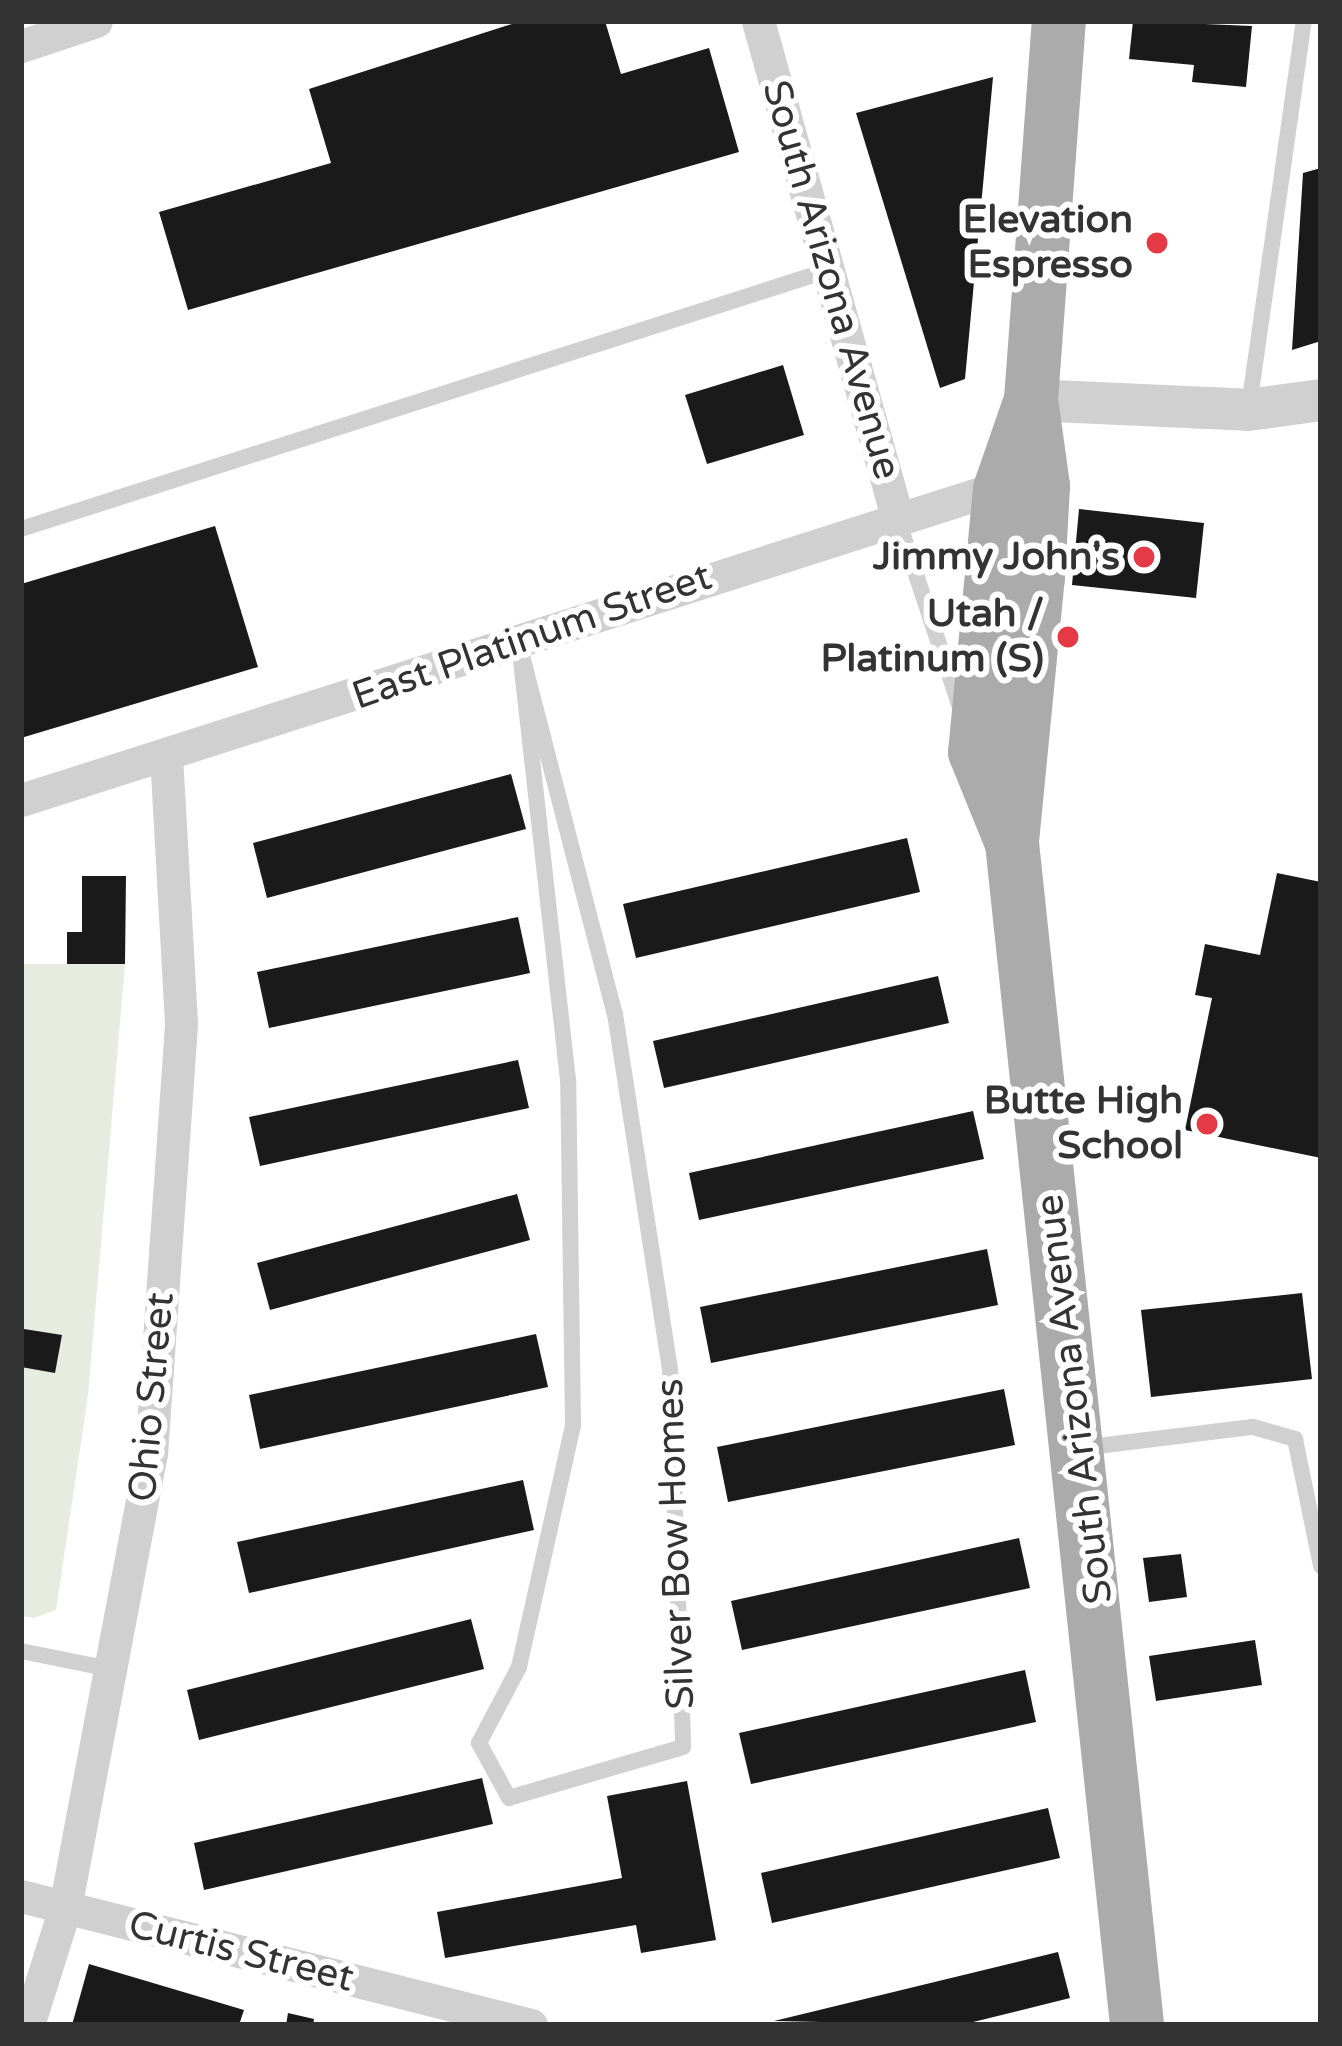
<!DOCTYPE html>
<html>
<head>
<meta charset="utf-8">
<style>
	body { margin:0 }
	#map { position:relative; width:1342px; height:2046px; overflow:hidden; background:#fff; font-family:"Varela Round",sans-serif }
	div>[style] { position:absolute }
	.green>* { inset:0; background:#e6ecdf }
	.building>* { inset:0; background:#1a1a1a }
	.service>* { height:16px; margin:-8px; padding:0 8px; transform-origin:8px; border-radius:8px; background:#d0d0d0 }
	.minor>* { height:33px; margin:-16.5px; padding:0 16.5px; transform-origin:16.5px; border-radius:16.5px; background:#d0d0d0 }
	.tertiary>* { height:42px; margin:-21px; padding:0 21px; transform-origin:21px; border-radius:21px; background:#d0d0d0 }
	.primary>* { height:54px; margin:-27px; padding:0 27px; transform-origin:27px; border-radius:27px; background:#ababab }
	.dots>* { width:33px; height:33px; translate:-50% -50%; box-sizing:border-box; border:6px solid #fff; border-radius:50% }
	span { translate:-50% -50%; white-space:nowrap; text-align:center; line-height:1.15; -webkit-text-stroke:12px #fff; paint-order:stroke }
	.poi-label { font-size:39px; color:#333; font-weight:700 }
	.right { translate:-100% -50%; text-align:right }
	.street-label { font-size:39px; color:#333 }
	.frame { position:absolute; inset:0; border:24px solid #333; pointer-events:none }
</style>
</head>
<body>
<div id="map">
	<div class="green">
		<div style="clip-path:polygon(21px 964px,125px 964px,88px 1395px,56px 1610px,34px 1618px,21px 1616px)"></div>
	</div>
	<div class="building">
		<div style="clip-path:polygon(521px 21px,605px 21px,621px 74px,709px 48px,739px 152px,188px 310px,159px 212px,331px 163px,309px 89px)"></div>
		<div style="clip-path:polygon(1133px 21px,1252px 26px,1246px 87px,1192px 82px,1194px 65px,1129px 59px)"></div>
		<div style="clip-path:polygon(993px 77px,965px 379px,940px 388px,856px 113px)"></div>
		<div style="clip-path:polygon(1321px 168px,1321px 341px,1292px 350px,1303px 173px)"></div>
		<div style="clip-path:polygon(783px 365px,804px 435px,707px 464px,685px 395px)"></div>
		<div style="clip-path:polygon(1079px 509px,1204px 523px,1196px 598px,1072px 585px)"></div>
		<div style="clip-path:polygon(215px 526px,258px 667px,21px 738px,21px 584px)"></div>
		<div style="clip-path:polygon(511px 774px,526px 829px,267px 898px,253px 843px)"></div>
		<div style="clip-path:polygon(907px 838px,920px 892px,636px 958px,623px 904px)"></div>
		<div style="clip-path:polygon(1277px 873px,1321px 882px,1321px 1158px,1185px 1130px,1212px 998px,1195px 995px,1205px 944px,1260px 955px)"></div>
		<div style="clip-path:polygon(82px 876px,126px 876px,125px 964px,67px 964px,67px 932px,82px 932px)"></div>
		<div style="clip-path:polygon(518px 917px,530px 973px,269px 1028px,257px 972px)"></div>
		<div style="clip-path:polygon(938px 976px,949px 1023px,664px 1088px,653px 1041px)"></div>
		<div style="clip-path:polygon(518px 1060px,529px 1108px,260px 1166px,249px 1117px)"></div>
		<div style="clip-path:polygon(973px 1111px,984px 1159px,699px 1220px,689px 1173px)"></div>
		<div style="clip-path:polygon(517px 1194px,530px 1240px,270px 1310px,257px 1263px)"></div>
		<div style="clip-path:polygon(987px 1249px,998px 1305px,711px 1363px,700px 1307px)"></div>
		<div style="clip-path:polygon(1302px 1293px,1312px 1379px,1151px 1397px,1141px 1310px)"></div>
		<div style="clip-path:polygon(24px 1329px,62px 1335px,55px 1373px,21px 1367px)"></div>
		<div style="clip-path:polygon(536px 1334px,548px 1387px,260px 1449px,249px 1395px)"></div>
		<div style="clip-path:polygon(1004px 1389px,1015px 1445px,728px 1502px,717px 1447px)"></div>
		<div style="clip-path:polygon(523px 1480px,534px 1530px,249px 1593px,237px 1542px)"></div>
		<div style="clip-path:polygon(1019px 1538px,1030px 1588px,742px 1650px,731px 1601px)"></div>
		<div style="clip-path:polygon(1181px 1554px,1187px 1597px,1149px 1602px,1143px 1558px)"></div>
		<div style="clip-path:polygon(471px 1619px,484px 1669px,199px 1740px,187px 1690px)"></div>
		<div style="clip-path:polygon(1255px 1640px,1262px 1685px,1156px 1701px,1149px 1656px)"></div>
		<div style="clip-path:polygon(1025px 1670px,1036px 1722px,751px 1784px,739px 1733px)"></div>
		<div style="clip-path:polygon(482px 1778px,493px 1824px,204px 1890px,194px 1843px)"></div>
		<div style="clip-path:polygon(687px 1781px,716px 1940px,641px 1953px,636px 1925px,445px 1958px,437px 1912px,622px 1878px,607px 1796px)"></div>
		<div style="clip-path:polygon(1048px 1808px,1060px 1858px,772px 1923px,761px 1873px)"></div>
		<div style="clip-path:polygon(1058px 1952px,1070px 1998px,961px 2025px,774px 2021px)"></div>
		<div style="clip-path:polygon(89px 1964px,244px 2010px,239px 2025px,72px 2025px)"></div>
		<div style="clip-path:polygon(288px 2013px,314px 2019px,313px 2025px,286px 2025px)"></div>
	</div>
	<div class="service">
		<div style="left:1249px;top:406px;width:389px;rotate:-81.9deg"></div>
		<div style="left:898px;top:520px;width:197px;rotate:71.7deg"></div>
		<div style="left:21px;top:529px;width:848px;rotate:-17.77deg"></div>
		<div style="left:519px;top:644px;width:382px;rotate:75.5deg"></div>
		<div style="left:615px;top:1014px;width:358px;rotate:81.2deg"></div>
		<div style="left:670px;top:1368px;width:379px;rotate:88deg"></div>
		<div style="left:683px;top:1747px;width:181px;rotate:163.7deg"></div>
		<div style="left:509px;top:1798px;width:63px;rotate:-118.6deg"></div>
		<div style="left:479px;top:1743px;width:86px;rotate:-62.2deg"></div>
		<div style="left:519px;top:1667px;width:248px;rotate:-77.4deg"></div>
		<div style="left:573px;top:1425px;width:345px;rotate:-90.8deg"></div>
		<div style="left:568px;top:1080px;width:439px;rotate:-96.4deg"></div>
		<div style="left:1081px;top:1448px;width:173px;rotate:-7deg"></div>
		<div style="left:1253px;top:1427px;width:44px;rotate:15.9deg"></div>
		<div style="left:1295px;top:1439px;width:130px;rotate:78.4deg"></div>
		<div style="left:21px;top:1651px;width:96px;rotate:11.4deg"></div>
	</div>
	<div class="minor">
		<div style="left:758px;top:21px;width:518px;rotate:74.33deg"></div>
		<div style="left:21px;top:46px;width:79px;rotate:-18.4deg"></div>
		<div style="left:21px;top:800px;width:1040px;rotate:-17.74deg"></div>
		<div style="left:21px;top:1896px;width:526px;rotate:14.19deg"></div>
		<div style="left:28px;top:2025px;width:123px;rotate:-72.5deg"></div>
		<div style="left:65px;top:1908px;width:462px;rotate:-79.3deg"></div>
		<div style="left:151px;top:1454px;width:432px;rotate:-86deg"></div>
		<div style="left:181px;top:1023px;width:266px;rotate:-93.2deg"></div>
	</div>
	<div class="tertiary">
		<div style="left:1031px;top:400px;width:217px;rotate:2.6deg"></div>
		<div style="left:1248px;top:410px;width:74px;rotate:-7.8deg"></div>
	</div>
	<div class="primary">
		<div style="left:1031px;top:400px;width:94px;rotate:109.2deg"></div>
		<div style="left:1000px;top:489px;width:264px;rotate:95.4deg"></div>
		<div style="left:975px;top:752px;width:98px;rotate:67.9deg"></div>
		<div style="left:1012px;top:843px;width:1189px;rotate:83.96deg"></div>
		<div style="left:1012px;top:841px;width:264px;rotate:-84.4deg"></div>
		<div style="left:1038px;top:578px;width:92px;rotate:-86.9deg"></div>
		<div style="left:1043px;top:486px;width:87px;rotate:-97.9deg"></div>
		<div style="left:1031px;top:400px;width:380px;rotate:-85.8deg"></div>
	</div>
	<div class="dots">
		<div style="left:1157px;top:243px;background:#e63946"></div>
		<div style="left:1144px;top:557px;background:#e63946"></div>
		<div style="left:1068px;top:637px;background:#e63946"></div>
		<div style="left:1207px;top:1124px;background:#e63946"></div>
	</div>
	<div class="poi-label">
		<span class="right" style="left:1133px;top:243px">Elevation<br>Espresso</span>
		<span class="right" style="left:1120px;top:557px">Jimmy John's</span>
		<span class="right" style="left:1044px;top:637px">Utah /<br>Platinum (S)</span>
		<span class="right" style="left:1183px;top:1124px">Butte High<br>School</span>
	</div>
	<div class="street-label">
		<span style="left:831px;top:280px;rotate:74deg">South Arizona Avenue</span>
		<span style="left:532px;top:637px;rotate:-19deg">East Platinum Street</span>
		<span style="left:152px;top:1397px;rotate:-85deg">Ohio Street</span>
		<span style="left:1075px;top:1399px;rotate:-97deg">South Arizona Avenue</span>
		<span style="left:676px;top:1544px;rotate:-92deg">Silver Bow Homes</span>
		<span style="left:241px;top:1952px;rotate:14deg">Curtis Street</span>
	</div>
	<div class="frame"></div>
</div>
</body>
</html>
